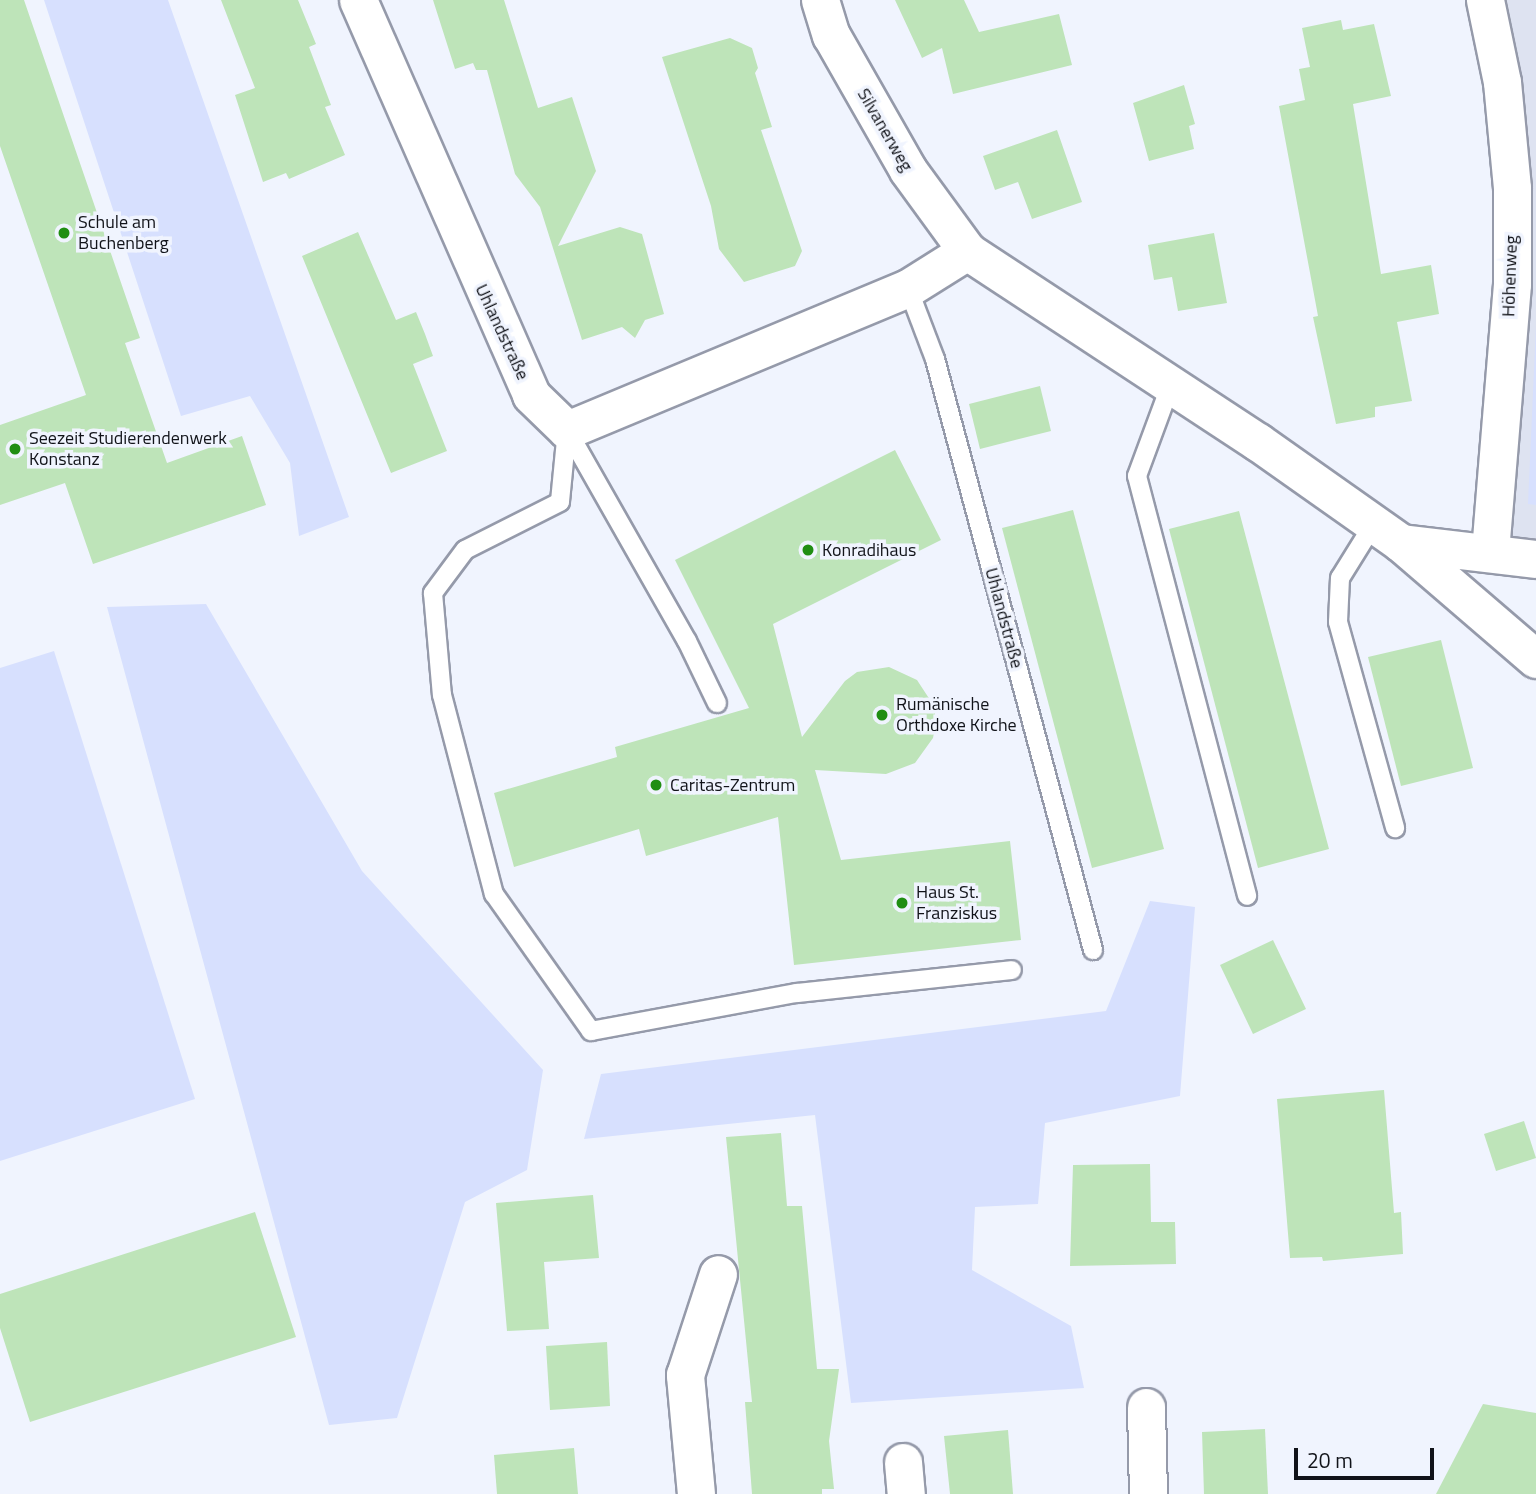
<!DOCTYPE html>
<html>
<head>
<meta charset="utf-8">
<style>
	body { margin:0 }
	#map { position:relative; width:1536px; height:1494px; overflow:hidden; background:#f0f4fe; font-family:"Titillium Web",sans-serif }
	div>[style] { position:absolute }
	.built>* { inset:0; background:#dee3f1 }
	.green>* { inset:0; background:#d7e0fe }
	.building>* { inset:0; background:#bee4b9 }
	.roads { filter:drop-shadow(2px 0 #959aaa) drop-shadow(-2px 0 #959aaa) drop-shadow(0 2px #959aaa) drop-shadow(0 -2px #959aaa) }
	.service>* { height:18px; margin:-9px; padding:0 9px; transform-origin:9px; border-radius:9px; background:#fff }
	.minor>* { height:37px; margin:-18.5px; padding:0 18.5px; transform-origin:18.5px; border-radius:18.5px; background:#fff }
	.dots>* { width:19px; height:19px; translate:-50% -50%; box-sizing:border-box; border:4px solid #f0f4fe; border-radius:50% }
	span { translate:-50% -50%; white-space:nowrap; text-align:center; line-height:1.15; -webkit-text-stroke:7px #f0f4fe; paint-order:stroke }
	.street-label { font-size:18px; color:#111319 }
	.poi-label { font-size:18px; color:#111319 }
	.left { translate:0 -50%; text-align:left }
	.scale { position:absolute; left:1294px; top:1448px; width:140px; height:32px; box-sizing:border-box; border:4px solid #111319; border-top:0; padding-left:9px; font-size:21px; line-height:24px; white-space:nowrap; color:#111319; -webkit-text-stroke:5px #f0f4fe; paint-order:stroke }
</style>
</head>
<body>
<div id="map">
	<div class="built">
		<div style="clip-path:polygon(1485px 0,1536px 0,1536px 559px,1490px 553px,1512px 284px)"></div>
	</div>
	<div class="green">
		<div style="clip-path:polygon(44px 0,168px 0,349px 517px,299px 536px,290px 463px,250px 396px,181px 416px)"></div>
		<div style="clip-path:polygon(1536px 326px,1536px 505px,1528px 504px)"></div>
		<div style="clip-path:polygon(206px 604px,362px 871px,543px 1070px,527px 1170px,465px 1202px,397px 1418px,329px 1425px,107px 607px)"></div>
		<div style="clip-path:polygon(54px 651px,195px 1099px,0 1161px,0 668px)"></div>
		<div style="clip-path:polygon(1150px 901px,1195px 907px,1180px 1096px,1045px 1123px,1038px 1204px,975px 1207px,972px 1270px,1071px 1326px,1084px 1388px,851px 1403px,815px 1115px,584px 1139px,601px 1074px,1106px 1011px)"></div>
	</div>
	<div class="building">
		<div style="clip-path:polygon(0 0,24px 0,140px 338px,125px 343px,167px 463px,242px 436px,266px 505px,93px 564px,65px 483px,0 505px,0 425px,86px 395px,0 146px)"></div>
		<div style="clip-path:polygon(221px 0,298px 0,316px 44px,309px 47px,331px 105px,325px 107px,345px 155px,289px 179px,286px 173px,263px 182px,235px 95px,255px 88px)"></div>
		<div style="clip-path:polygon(433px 0,504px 0,538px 108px,572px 97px,596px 171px,558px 246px,620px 227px,642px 234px,664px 314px,645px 320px,635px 338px,622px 327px,582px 340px,540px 207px,515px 174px,487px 70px,476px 70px,473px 63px,455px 69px)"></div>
		<div style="clip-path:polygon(895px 0,964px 0,979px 32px,1059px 14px,1072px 65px,953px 94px,942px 48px,922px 58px)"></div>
		<div style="clip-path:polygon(1341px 20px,1343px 30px,1374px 24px,1391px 96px,1353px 104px,1381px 274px,1431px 265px,1439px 314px,1397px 322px,1412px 401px,1375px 407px,1375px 417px,1336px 424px,1313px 317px,1318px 316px,1279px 106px,1305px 100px,1299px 69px,1310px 67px,1302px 28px)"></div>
		<div style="clip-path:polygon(730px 38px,752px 48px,758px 68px,755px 73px,772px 127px,761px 130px,802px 251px,795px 266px,744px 282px,719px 249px,711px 206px,662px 57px)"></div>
		<div style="clip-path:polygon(1184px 85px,1195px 124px,1189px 126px,1194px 149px,1149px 161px,1133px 103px)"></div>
		<div style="clip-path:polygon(1057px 130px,1082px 202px,1032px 219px,1018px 182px,995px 190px,983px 156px)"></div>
		<div style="clip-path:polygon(358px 232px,396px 320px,416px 312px,425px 334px,433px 356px,413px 364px,447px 451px,391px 473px,302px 256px)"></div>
		<div style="clip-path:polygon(1214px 233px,1227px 303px,1178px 311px,1172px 277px,1154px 280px,1148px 245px)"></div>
		<div style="clip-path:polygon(1040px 386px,1051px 431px,980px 449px,969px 404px)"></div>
		<div style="clip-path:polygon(895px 450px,941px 540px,773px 624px,802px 737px,845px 681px,857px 672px,889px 667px,917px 680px,934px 706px,936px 722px,933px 738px,915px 763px,886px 774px,815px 770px,841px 860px,1010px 841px,1021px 940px,794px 965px,778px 817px,646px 856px,639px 829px,514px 867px,494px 793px,617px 757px,615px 747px,749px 708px,675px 560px)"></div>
		<div style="clip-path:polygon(1073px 510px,1164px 849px,1092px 868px,1002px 528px)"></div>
		<div style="clip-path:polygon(1239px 511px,1329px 849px,1258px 868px,1169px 529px)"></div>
		<div style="clip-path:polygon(1441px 640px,1473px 768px,1401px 786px,1368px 657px)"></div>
		<div style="clip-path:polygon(1273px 940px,1306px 1009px,1253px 1034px,1220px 965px)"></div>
		<div style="clip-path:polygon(1384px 1090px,1394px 1213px,1401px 1212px,1403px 1254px,1323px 1261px,1322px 1257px,1290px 1258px,1277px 1099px)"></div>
		<div style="clip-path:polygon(1524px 1121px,1536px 1158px,1496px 1171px,1484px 1134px)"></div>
		<div style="clip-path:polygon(781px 1133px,787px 1206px,802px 1206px,817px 1369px,839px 1369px,829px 1441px,834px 1489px,822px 1489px,822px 1494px,752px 1494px,745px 1402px,752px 1402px,726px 1137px)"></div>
		<div style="clip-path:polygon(1150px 1164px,1151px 1222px,1175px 1222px,1176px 1264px,1070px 1266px,1073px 1165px)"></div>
		<div style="clip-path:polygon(593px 1195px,599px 1258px,544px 1262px,549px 1329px,507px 1331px,496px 1203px)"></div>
		<div style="clip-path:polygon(255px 1212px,296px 1337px,30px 1422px,0 1328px,0 1294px)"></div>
		<div style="clip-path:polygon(607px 1342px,610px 1406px,550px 1410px,546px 1346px)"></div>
		<div style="clip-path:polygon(1483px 1404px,1536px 1413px,1536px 1494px,1436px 1494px)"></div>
		<div style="clip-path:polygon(1265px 1429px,1268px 1494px,1204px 1494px,1202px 1432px)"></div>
		<div style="clip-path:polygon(1008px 1430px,1013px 1494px,950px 1494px,944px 1436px)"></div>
		<div style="clip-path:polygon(574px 1448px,578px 1494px,497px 1494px,494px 1455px)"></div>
	</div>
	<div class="roads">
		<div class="service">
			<div style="left:908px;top:288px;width:76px;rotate:69.2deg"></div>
			<div style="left:935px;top:359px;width:612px;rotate:75.03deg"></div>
			<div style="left:1171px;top:384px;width:98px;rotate:110.3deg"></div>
			<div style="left:1137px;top:476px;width:434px;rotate:75.3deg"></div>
			<div style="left:567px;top:430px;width:72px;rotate:95.6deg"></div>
			<div style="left:560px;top:502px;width:106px;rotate:153.2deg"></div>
			<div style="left:465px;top:550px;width:54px;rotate:126.7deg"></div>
			<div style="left:433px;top:593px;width:102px;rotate:85deg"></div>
			<div style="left:442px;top:695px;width:206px;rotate:75.4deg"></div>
			<div style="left:494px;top:894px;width:168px;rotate:54.7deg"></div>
			<div style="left:591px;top:1031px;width:209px;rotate:-10.5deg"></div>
			<div style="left:797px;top:993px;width:216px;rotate:-6.1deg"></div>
			<div style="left:567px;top:430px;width:243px;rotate:60.4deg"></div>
			<div style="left:687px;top:641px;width:69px;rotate:64.2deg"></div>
			<div style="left:1373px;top:525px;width:62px;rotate:121.9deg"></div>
			<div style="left:1340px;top:578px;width:44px;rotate:92.6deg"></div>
			<div style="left:1338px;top:622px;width:214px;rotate:74.5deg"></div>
		</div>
		<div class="minor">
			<div style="left:358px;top:0;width:431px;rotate:66.3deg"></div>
			<div style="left:531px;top:395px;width:50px;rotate:44.2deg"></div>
			<div style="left:567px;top:430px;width:369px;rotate:-22.6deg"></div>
			<div style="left:908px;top:288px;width:70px;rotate:-32.1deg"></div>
			<div style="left:820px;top:0;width:37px;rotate:73deg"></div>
			<div style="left:831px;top:35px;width:155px;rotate:60.3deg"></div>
			<div style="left:908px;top:170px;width:100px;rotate:53.9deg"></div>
			<div style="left:967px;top:251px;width:348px;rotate:33.3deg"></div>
			<div style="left:1258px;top:442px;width:175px;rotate:35.2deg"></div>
			<div style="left:1401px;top:543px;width:178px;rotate:40.7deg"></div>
			<div style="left:1485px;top:0;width:84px;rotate:78.3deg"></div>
			<div style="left:1502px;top:82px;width:106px;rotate:84.6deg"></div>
			<div style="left:1512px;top:188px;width:96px;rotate:90deg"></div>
			<div style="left:1512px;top:284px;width:270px;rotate:94.7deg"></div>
			<div style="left:1401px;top:543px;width:136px;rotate:6.8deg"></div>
			<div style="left:1146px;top:1407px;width:87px;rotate:88.7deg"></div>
			<div style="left:903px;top:1462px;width:32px;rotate:85deg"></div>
			<div style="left:696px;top:1494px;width:120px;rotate:-95.3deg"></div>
			<div style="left:685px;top:1375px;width:106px;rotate:-71.9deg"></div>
		</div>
	</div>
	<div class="dots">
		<div style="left:64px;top:233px;background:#208e13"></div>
		<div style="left:15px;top:449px;background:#208e13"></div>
		<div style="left:808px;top:550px;background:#208e13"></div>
		<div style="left:882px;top:715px;background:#208e13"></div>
		<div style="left:656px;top:785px;background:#208e13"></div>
		<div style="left:902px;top:903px;background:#208e13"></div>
	</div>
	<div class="street-label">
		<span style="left:885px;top:130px;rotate:60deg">Silvanerweg</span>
		<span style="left:1510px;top:276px;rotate:-88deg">Höhenweg</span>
		<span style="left:502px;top:332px;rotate:65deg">Uhlandstraße</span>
		<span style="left:1004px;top:618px;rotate:75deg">Uhlandstraße</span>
	</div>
	<div class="poi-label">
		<span class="left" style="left:78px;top:233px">Schule am<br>Buchenberg</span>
		<span class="left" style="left:29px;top:449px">Seezeit Studierendenwerk<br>Konstanz</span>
		<span class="left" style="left:822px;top:550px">Konradihaus</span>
		<span class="left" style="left:896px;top:715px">Rumänische<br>Orthdoxe Kirche</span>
		<span class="left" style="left:670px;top:785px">Caritas-Zentrum</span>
		<span class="left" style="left:916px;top:903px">Haus St.<br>Franziskus</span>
	</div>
	<div class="scale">20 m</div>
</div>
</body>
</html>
